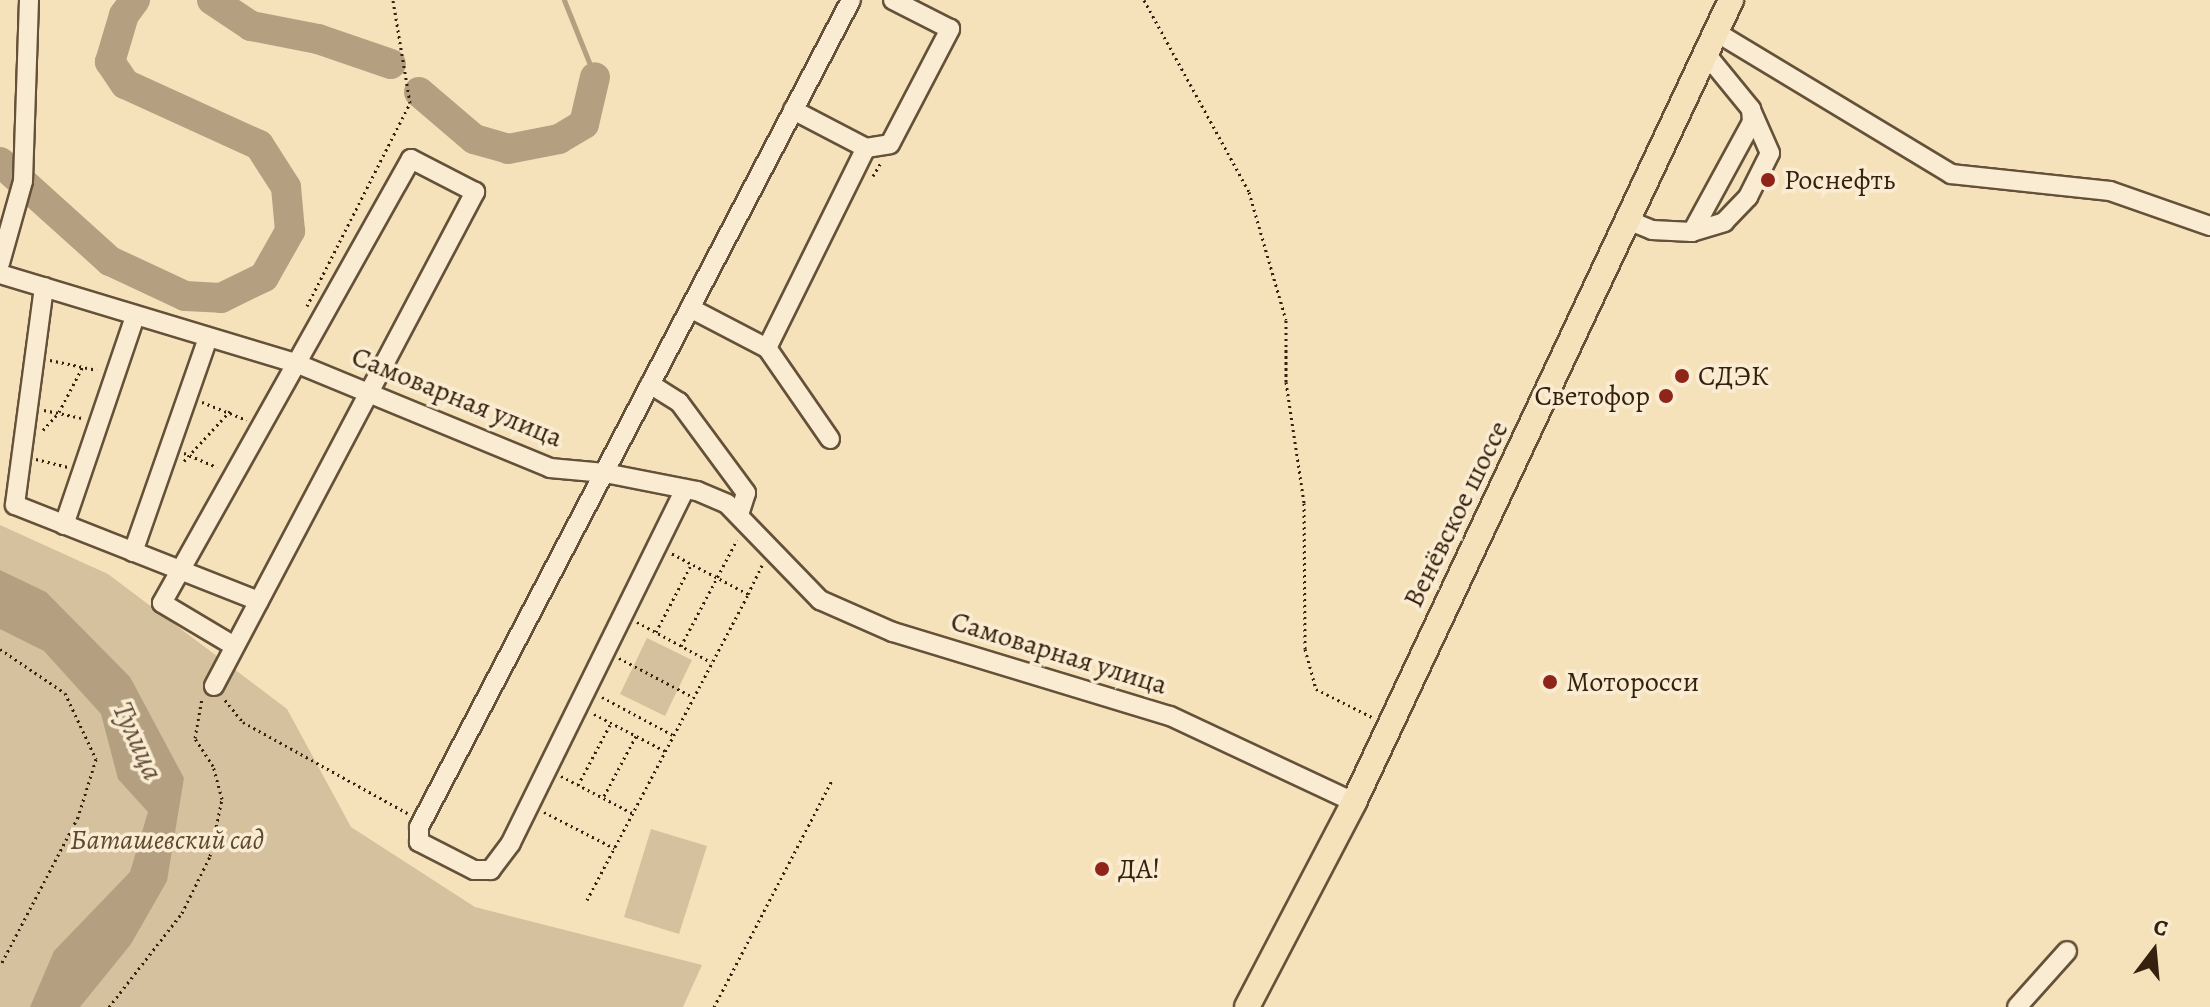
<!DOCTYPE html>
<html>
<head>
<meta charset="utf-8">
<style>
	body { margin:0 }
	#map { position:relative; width:2210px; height:1007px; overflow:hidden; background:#f6e2ba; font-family:Alegreya,serif }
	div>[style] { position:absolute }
	.green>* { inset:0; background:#d5c19d }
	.water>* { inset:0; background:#b4a080 }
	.stream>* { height:5px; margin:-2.5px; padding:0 2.5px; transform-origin:2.5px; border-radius:2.5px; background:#b4a080 }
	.river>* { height:30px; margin:-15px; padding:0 15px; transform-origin:15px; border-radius:15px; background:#b4a080 }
	.path>* { height:3px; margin-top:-1.5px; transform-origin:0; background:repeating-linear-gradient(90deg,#35210e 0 2px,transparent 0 6px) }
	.roads { filter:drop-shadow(2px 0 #655139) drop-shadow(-2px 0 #655139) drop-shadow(0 2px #655139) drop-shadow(0 -2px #655139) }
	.minor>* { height:18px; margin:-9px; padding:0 9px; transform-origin:9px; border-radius:9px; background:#f9ecd2 }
	.major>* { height:24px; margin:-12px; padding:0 12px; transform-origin:12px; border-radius:12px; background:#f6e2ba }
	.dots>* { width:22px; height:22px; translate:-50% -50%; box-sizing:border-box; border:4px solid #f9ecd2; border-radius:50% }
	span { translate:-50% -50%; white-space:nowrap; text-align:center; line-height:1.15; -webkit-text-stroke:7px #f9ecd2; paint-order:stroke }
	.poi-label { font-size:28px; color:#35210e }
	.left { translate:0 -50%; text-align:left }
	.right { translate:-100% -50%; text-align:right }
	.street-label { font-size:28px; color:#35210e }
	.park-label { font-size:28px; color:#5d4932; font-style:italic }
	.water-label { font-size:30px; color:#614d36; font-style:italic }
	.north { position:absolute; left:2114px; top:911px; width:80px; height:80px; -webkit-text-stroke:6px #f9ecd2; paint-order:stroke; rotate:16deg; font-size:22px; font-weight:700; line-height:32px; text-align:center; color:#35210e }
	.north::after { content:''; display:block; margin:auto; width:28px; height:36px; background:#35210e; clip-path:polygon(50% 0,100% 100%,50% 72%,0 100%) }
</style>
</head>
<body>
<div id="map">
	<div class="green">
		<div style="clip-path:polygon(0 525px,108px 574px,287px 709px,351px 827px,475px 907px,702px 965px,683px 1007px,0 1007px)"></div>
		<div style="clip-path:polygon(647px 638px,692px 660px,665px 716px,620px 694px)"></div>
		<div style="clip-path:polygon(651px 829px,707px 846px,679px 934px,624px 917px)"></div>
	</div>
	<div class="water">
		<div style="clip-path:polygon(0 570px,46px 592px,130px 677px,184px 778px,167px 881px,131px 944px,80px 1007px,30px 1007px,54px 951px,130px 872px,148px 812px,118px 779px,101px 714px,44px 651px,0 629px)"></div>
	</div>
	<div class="stream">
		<div style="left:564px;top:0;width:83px;rotate:68.1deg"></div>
	</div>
	<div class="river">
		<div style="left:212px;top:0;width:47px;rotate:33.7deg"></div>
		<div style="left:251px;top:26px;width:68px;rotate:11deg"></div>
		<div style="left:318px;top:39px;width:77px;rotate:18.9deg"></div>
		<div style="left:419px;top:92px;width:72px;rotate:40.5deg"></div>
		<div style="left:474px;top:139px;width:35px;rotate:16deg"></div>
		<div style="left:508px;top:149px;width:52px;rotate:-11.1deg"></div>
		<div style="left:559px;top:139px;width:29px;rotate:-31deg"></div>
		<div style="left:584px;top:124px;width:48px;rotate:-76.8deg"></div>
		<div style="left:0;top:162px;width:148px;rotate:42deg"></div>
		<div style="left:110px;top:261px;width:83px;rotate:25deg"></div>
		<div style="left:185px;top:296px;width:36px;rotate:3deg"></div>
		<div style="left:221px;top:298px;width:48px;rotate:-26deg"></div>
		<div style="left:264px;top:277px;width:53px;rotate:-60.5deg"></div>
		<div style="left:290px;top:231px;width:44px;rotate:-95.2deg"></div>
		<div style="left:286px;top:187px;width:50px;rotate:-122.7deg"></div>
		<div style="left:259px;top:145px;width:147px;rotate:-155.5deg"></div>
		<div style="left:125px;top:84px;width:27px;rotate:-124deg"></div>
		<div style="left:110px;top:62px;width:49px;rotate:-73.4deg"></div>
		<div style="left:124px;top:15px;width:19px;rotate:-54deg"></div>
	</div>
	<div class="path">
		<div style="left:1144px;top:0;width:219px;rotate:61.3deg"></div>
		<div style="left:1249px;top:192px;width:133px;rotate:73.9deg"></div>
		<div style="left:1286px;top:320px;width:62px;rotate:90deg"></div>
		<div style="left:1286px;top:382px;width:122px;rotate:81.5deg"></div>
		<div style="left:1304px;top:503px;width:146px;rotate:89.6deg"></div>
		<div style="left:1305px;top:649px;width:41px;rotate:74.6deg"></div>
		<div style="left:1316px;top:689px;width:65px;rotate:26.6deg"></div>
		<div style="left:873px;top:176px;width:16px;rotate:-60deg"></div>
		<div style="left:307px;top:306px;width:228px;rotate:-63.1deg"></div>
		<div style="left:410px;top:103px;width:104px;rotate:-99.4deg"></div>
		<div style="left:50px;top:360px;width:48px;rotate:12deg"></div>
		<div style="left:202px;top:402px;width:48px;rotate:21.8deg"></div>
		<div style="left:44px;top:410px;width:40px;rotate:12deg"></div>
		<div style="left:43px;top:430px;width:24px;rotate:-48deg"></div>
		<div style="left:59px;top:412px;width:52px;rotate:-62.4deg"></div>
		<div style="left:184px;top:453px;width:36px;rotate:23deg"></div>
		<div style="left:36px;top:459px;width:33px;rotate:14deg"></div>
		<div style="left:184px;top:461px;width:68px;rotate:-47.4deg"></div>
		<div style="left:748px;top:594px;width:32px;rotate:-64deg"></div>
		<div style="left:637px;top:622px;width:84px;rotate:28.4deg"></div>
		<div style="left:656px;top:632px;width:76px;rotate:-62.4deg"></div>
		<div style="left:681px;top:646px;width:120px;rotate:-62.2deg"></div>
		<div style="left:0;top:649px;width:78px;rotate:34.1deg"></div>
		<div style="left:65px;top:693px;width:73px;rotate:64.8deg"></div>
		<div style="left:96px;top:759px;width:61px;rotate:107.2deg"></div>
		<div style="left:78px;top:817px;width:168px;rotate:117.6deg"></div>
		<div style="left:619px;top:658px;width:84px;rotate:27.8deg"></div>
		<div style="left:602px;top:697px;width:81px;rotate:28.2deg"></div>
		<div style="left:225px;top:700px;width:28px;rotate:51deg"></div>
		<div style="left:243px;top:722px;width:188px;rotate:29deg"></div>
		<div style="left:594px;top:714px;width:80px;rotate:27.5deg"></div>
		<div style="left:561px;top:776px;width:80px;rotate:27.5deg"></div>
		<div style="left:578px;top:785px;width:70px;rotate:-62deg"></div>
		<div style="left:604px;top:796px;width:68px;rotate:-61.9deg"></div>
		<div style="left:544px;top:812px;width:79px;rotate:27.2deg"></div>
		<div style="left:587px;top:900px;width:346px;rotate:-62.2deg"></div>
		<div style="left:748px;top:594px;width:87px;rotate:-152deg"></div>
		<div style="left:109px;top:1007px;width:119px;rotate:-52.2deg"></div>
		<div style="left:182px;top:913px;width:64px;rotate:-63.8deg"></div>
		<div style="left:210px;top:856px;width:58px;rotate:-78.1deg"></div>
		<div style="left:222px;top:799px;width:34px;rotate:-105deg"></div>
		<div style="left:213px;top:766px;width:33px;rotate:-123deg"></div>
		<div style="left:195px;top:738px;width:40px;rotate:-80deg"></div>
		<div style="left:714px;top:1007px;width:256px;rotate:-62.5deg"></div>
	</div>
	<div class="roads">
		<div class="minor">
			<div style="left:1716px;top:32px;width:275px;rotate:31.1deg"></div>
			<div style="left:1951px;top:174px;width:160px;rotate:6.1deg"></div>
			<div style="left:2110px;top:191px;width:106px;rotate:19.3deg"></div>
			<div style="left:793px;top:110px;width:82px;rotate:27.5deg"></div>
			<div style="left:1630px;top:221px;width:24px;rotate:22deg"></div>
			<div style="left:1652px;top:230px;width:40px;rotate:2.9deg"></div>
			<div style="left:1692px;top:232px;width:125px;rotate:-61.4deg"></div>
			<div style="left:1752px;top:122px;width:13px;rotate:-94deg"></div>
			<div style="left:1751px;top:109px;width:71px;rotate:-129.3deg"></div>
			<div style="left:1692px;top:232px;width:34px;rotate:-17deg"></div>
			<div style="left:1724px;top:222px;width:35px;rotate:-46deg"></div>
			<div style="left:1748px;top:197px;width:49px;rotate:-63.4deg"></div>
			<div style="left:1770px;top:153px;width:47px;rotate:-113.8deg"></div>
			<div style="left:0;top:263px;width:85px;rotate:-74.3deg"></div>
			<div style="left:23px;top:181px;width:181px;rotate:-88.1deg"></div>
			<div style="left:0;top:274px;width:311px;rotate:16.8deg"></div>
			<div style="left:298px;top:364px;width:273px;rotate:22.4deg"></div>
			<div style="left:550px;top:468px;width:55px;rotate:5.2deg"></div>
			<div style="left:605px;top:473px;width:94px;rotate:11.1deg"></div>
			<div style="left:697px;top:491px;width:33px;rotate:23deg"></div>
			<div style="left:727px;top:504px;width:134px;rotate:45.9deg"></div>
			<div style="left:820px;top:600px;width:80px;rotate:23.7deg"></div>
			<div style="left:893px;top:632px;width:289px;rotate:16.9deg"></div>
			<div style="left:1170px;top:716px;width:203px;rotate:25.1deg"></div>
			<div style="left:44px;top:287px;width:220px;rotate:97.6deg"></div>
			<div style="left:15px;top:505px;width:262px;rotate:21.5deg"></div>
			<div style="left:690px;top:308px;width:87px;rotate:27.5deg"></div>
			<div style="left:650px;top:384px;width:34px;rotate:32deg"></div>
			<div style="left:679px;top:402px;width:113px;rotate:53.6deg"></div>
			<div style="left:746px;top:493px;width:23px;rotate:108deg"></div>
			<div style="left:830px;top:439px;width:111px;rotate:-124.7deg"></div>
			<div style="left:767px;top:348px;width:223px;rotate:-63.7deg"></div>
			<div style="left:866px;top:148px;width:24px;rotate:-9deg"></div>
			<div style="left:890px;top:144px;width:130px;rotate:-62.4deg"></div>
			<div style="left:950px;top:29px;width:64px;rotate:-153deg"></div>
			<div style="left:685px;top:489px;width:394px;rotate:116.2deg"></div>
			<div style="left:511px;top:843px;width:34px;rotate:127deg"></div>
			<div style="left:491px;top:870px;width:17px;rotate:180deg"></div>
			<div style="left:474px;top:870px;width:62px;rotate:-153deg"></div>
			<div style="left:419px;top:842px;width:15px;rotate:-90deg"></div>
			<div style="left:419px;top:827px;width:933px;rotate:-62.42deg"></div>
			<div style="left:64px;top:525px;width:221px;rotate:-71.2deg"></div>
			<div style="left:133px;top:552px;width:227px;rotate:-70.7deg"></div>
			<div style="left:214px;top:686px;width:559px;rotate:-62.15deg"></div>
			<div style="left:475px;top:192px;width:72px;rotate:-152.7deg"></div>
			<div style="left:411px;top:159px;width:509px;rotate:119.28deg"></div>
			<div style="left:162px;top:603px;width:84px;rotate:30.8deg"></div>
			<div style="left:2017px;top:1007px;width:75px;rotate:-48.2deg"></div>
		</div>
		<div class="major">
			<div style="left:1247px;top:1007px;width:231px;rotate:-62.4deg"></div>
			<div style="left:1354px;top:802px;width:886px;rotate:-64.82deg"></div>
		</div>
	</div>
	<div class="dots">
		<div style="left:1768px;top:180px;background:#8f2418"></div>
		<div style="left:1682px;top:376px;background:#8f2418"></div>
		<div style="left:1666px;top:396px;background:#8f2418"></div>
		<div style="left:1550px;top:682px;background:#8f2418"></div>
		<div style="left:1102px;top:869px;background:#8f2418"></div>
	</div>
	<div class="poi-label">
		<span class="left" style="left:1784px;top:180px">Роснефть</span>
		<span class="left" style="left:1698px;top:376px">СДЭК</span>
		<span class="right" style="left:1650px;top:396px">Светофор</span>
		<span class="left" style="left:1566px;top:682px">Моторосси</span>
		<span class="left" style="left:1118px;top:869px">ДА!</span>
	</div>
	<div class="street-label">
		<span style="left:457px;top:397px;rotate:22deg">Самоварная улица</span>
		<span style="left:1456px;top:514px;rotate:-64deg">Венёвское шоссе</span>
		<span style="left:1059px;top:653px;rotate:17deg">Самоварная улица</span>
	</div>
	<div class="park-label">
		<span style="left:167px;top:840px">Баташевский сад</span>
	</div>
	<div class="water-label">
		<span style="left:138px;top:741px;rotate:66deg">Тулица</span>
	</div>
	<div class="north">С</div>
</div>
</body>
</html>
